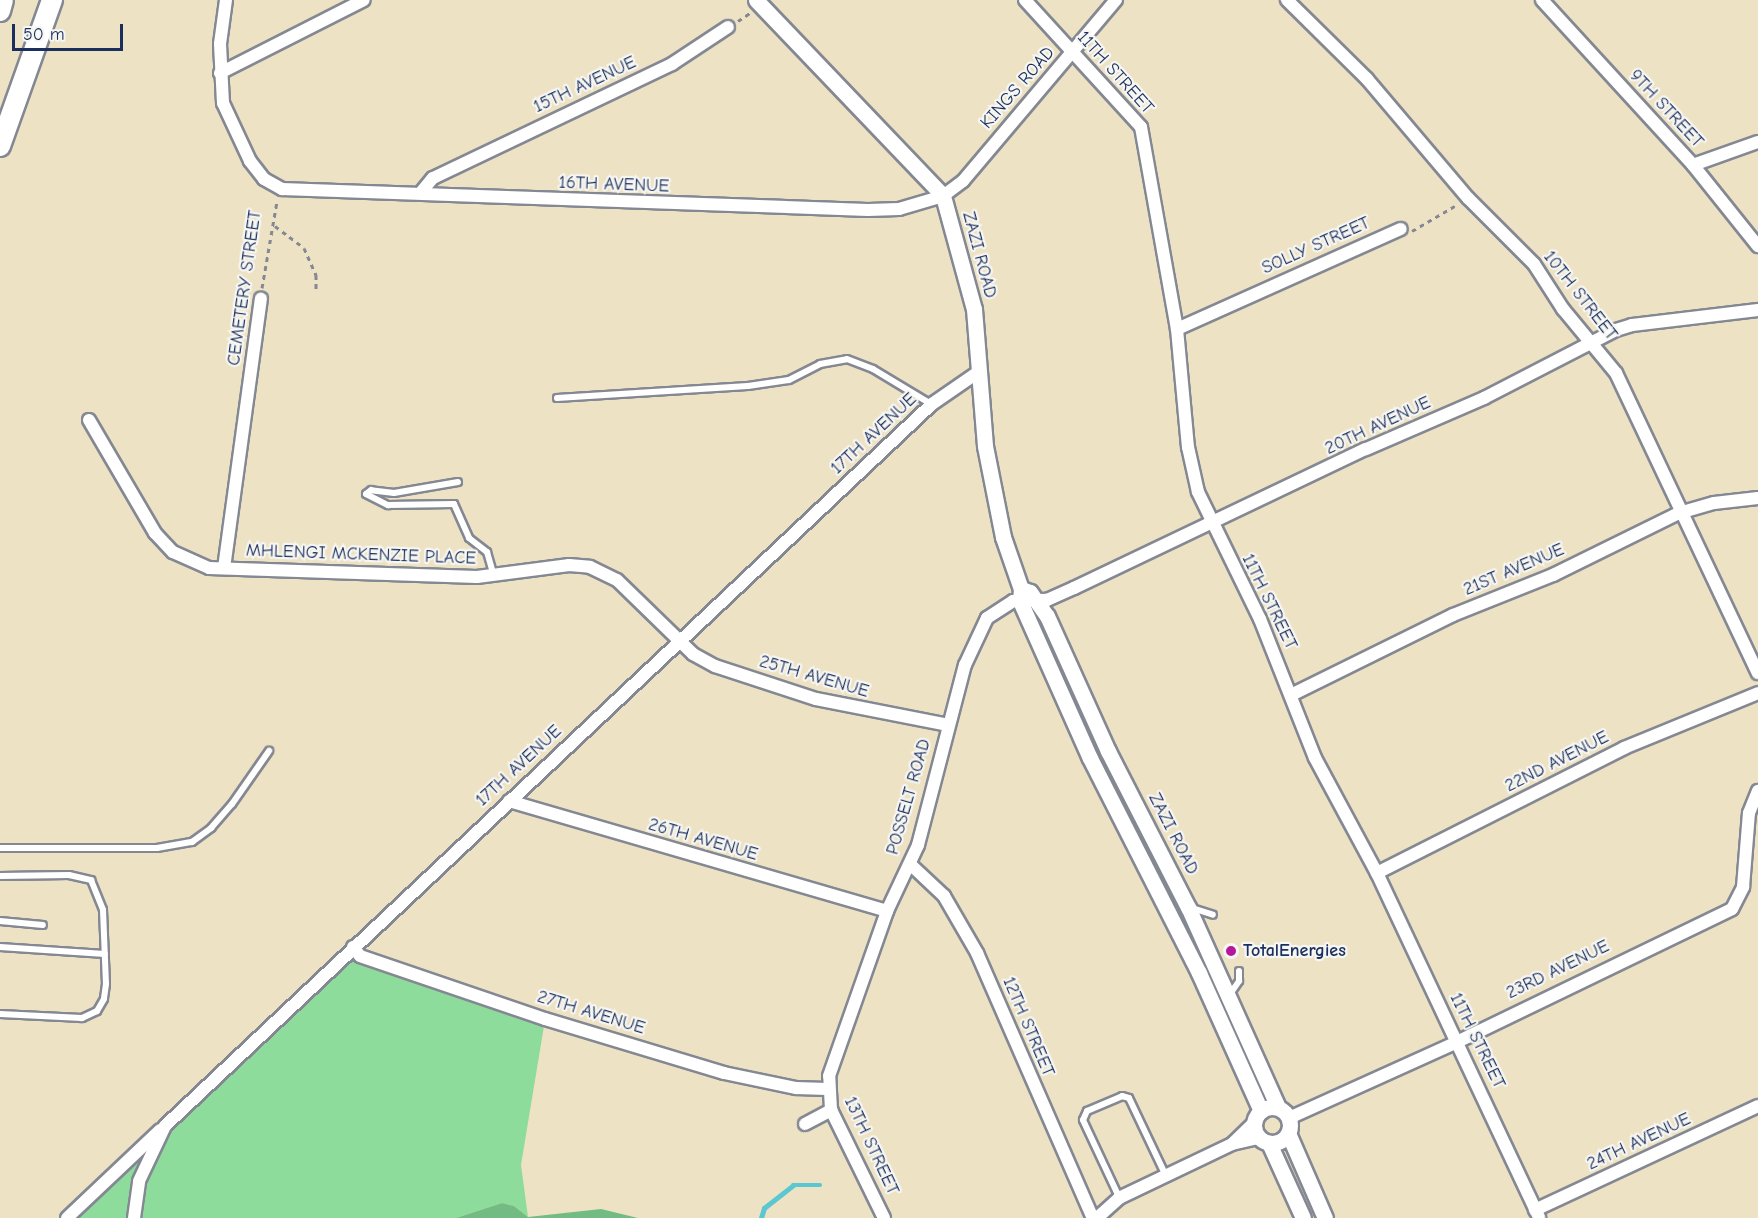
<!DOCTYPE html>
<html>
<head>
<meta charset="utf-8">
<style>
	body { margin:0 }
	#map { position:relative; width:1758px; height:1218px; overflow:hidden; background:#eee2c5; font-family:"Comic Neue",sans-serif }
	div>[style] { position:absolute }
	.green>* { inset:0; background:#8edc9b }
	.forest>* { inset:0; background:#72bc83 }
	.stream>* { height:4.5px; margin:-2.25px; padding:0 2.25px; transform-origin:2.25px; border-radius:2.25px; background:#5ac7d1 }
	.path>* { height:3px; margin-top:-1.5px; transform-origin:0; background:repeating-linear-gradient(90deg,#848892 0 4.5px,transparent 0 9px) }
	.roads { filter:drop-shadow(2px 0 #848892) drop-shadow(-2px 0 #848892) drop-shadow(0 2px #848892) drop-shadow(0 -2px #848892) }
	.service>* { height:6px; margin:-3px; padding:0 3px; transform-origin:3px; border-radius:3px; background:#fff }
	.minor>* { height:12px; margin:-6px; padding:0 6px; transform-origin:6px; border-radius:6px; background:#fff }
	.tertiary>* { height:15px; margin:-7.5px; padding:0 7.5px; transform-origin:7.5px; border-radius:7.5px; background:#fff }
	.tertiary>.ring { margin:-7.5px; padding:0; box-sizing:content-box; background:none; border:15px solid #fff; border-radius:50% }
	.primary>* { height:20px; margin:-10px; padding:0 10px; transform-origin:10px; border-radius:10px; background:#fff }
	.dots>* { width:16px; height:16px; translate:-50% -50%; box-sizing:border-box; border:3px solid #f6f6f2; border-radius:50% }
	span { translate:-50% -50%; white-space:nowrap; text-align:center; line-height:1.15; -webkit-text-stroke:4.5px #f6f6f2; paint-order:stroke }
	.street-label { font-size:18px; color:#1b2f5e }
	.poi-label { font-size:18px; color:#1b2f5e; font-weight:700 }
	.left { translate:0 -50%; text-align:left }
	.scale { position:absolute; left:12px; top:24px; width:111px; height:27px; box-sizing:border-box; border:3px solid #1b2f5e; border-top:0; padding-left:8px; font-size:18px; line-height:21px; white-space:nowrap; color:#1b2f5e; -webkit-text-stroke:4px #f6f6f2; paint-order:stroke }
</style>
</head>
<body>
<div id="map">
	<div class="green">
		<div style="clip-path:polygon(353px 949px,545px 1020px,521px 1165px,528px 1217px,514px 1206px,502px 1203px,456px 1218px,69px 1218px)"></div>
	</div>
	<div class="forest">
		<div style="clip-path:polygon(502px 1203px,514px 1206px,528px 1217px,601px 1209px,638px 1218px,456px 1218px)"></div>
	</div>
	<div class="stream">
		<div style="left:761px;top:1218px;width:10px;rotate:-73deg"></div>
		<div style="left:764px;top:1208px;width:37px;rotate:-38deg"></div>
		<div style="left:793px;top:1185px;width:27px"></div>
	</div>
	<div class="path">
		<div style="left:738px;top:21px;width:14px;rotate:-34deg"></div>
		<div style="left:275px;top:226px;width:36px;rotate:37deg"></div>
		<div style="left:304px;top:248px;width:30px;rotate:66deg"></div>
		<div style="left:316px;top:275px;width:17px;rotate:90deg"></div>
		<div style="left:1412px;top:231px;width:53px;rotate:-30.4deg"></div>
		<div style="left:262px;top:288px;width:88px;rotate:-80.2deg"></div>
	</div>
	<div class="roads">
		<div class="service">
			<div style="left:557px;top:398px;width:191px;rotate:-3.6deg"></div>
			<div style="left:748px;top:386px;width:41px;rotate:-8.3deg"></div>
			<div style="left:789px;top:380px;width:35px;rotate:-27deg"></div>
			<div style="left:820px;top:364px;width:27px;rotate:-10deg"></div>
			<div style="left:847px;top:359px;width:28px;rotate:21deg"></div>
			<div style="left:873px;top:369px;width:68px;rotate:31.1deg"></div>
			<div style="left:458px;top:482px;width:65px;rotate:170.2deg"></div>
			<div style="left:394px;top:493px;width:23px;rotate:-173deg"></div>
			<div style="left:371px;top:490px;width:6px;rotate:141deg"></div>
			<div style="left:366px;top:494px;width:25px;rotate:27deg"></div>
			<div style="left:388px;top:505px;width:66px;rotate:-0.9deg"></div>
			<div style="left:454px;top:504px;width:37px;rotate:66deg"></div>
			<div style="left:469px;top:538px;width:23px;rotate:38deg"></div>
			<div style="left:487px;top:552px;width:25px;rotate:74deg"></div>
			<div style="left:0;top:848px;width:157px"></div>
			<div style="left:157px;top:848px;width:36px;rotate:-10deg"></div>
			<div style="left:192px;top:842px;width:24px;rotate:-36deg"></div>
			<div style="left:211px;top:828px;width:32px;rotate:-49deg"></div>
			<div style="left:232px;top:804px;width:65px;rotate:-55.1deg"></div>
			<div style="left:0;top:876px;width:69px;rotate:-0.8deg"></div>
			<div style="left:69px;top:875px;width:23px;rotate:13deg"></div>
			<div style="left:91px;top:880px;width:32px;rotate:68deg"></div>
			<div style="left:103px;top:910px;width:74px;rotate:87.7deg"></div>
			<div style="left:106px;top:984px;width:15px;rotate:98deg"></div>
			<div style="left:104px;top:999px;width:14px;rotate:120deg"></div>
			<div style="left:97px;top:1011px;width:17px;rotate:155deg"></div>
			<div style="left:82px;top:1018px;width:82px;rotate:-177.2deg"></div>
			<div style="left:1189px;top:907px;width:25px;rotate:18deg"></div>
			<div style="left:0;top:921px;width:43px;rotate:5.3deg"></div>
			<div style="left:0;top:947px;width:105px;rotate:3.8deg"></div>
			<div style="left:1230px;top:994px;width:16px;rotate:-55deg"></div>
			<div style="left:1239px;top:981px;width:10px;rotate:-90deg"></div>
			<div style="left:1119px;top:1197px;width:85px;rotate:-115.1deg"></div>
			<div style="left:1083px;top:1120px;width:10px;rotate:-66deg"></div>
			<div style="left:1087px;top:1111px;width:38px;rotate:-23deg"></div>
			<div style="left:1122px;top:1096px;width:7px;rotate:16deg"></div>
			<div style="left:1129px;top:1098px;width:86px;rotate:64.6deg"></div>
		</div>
		<div class="minor">
			<div style="left:226px;top:0;width:44px;rotate:97.8deg"></div>
			<div style="left:220px;top:44px;width:59px;rotate:87.1deg"></div>
			<div style="left:223px;top:103px;width:64px;rotate:65deg"></div>
			<div style="left:250px;top:161px;width:23px;rotate:52deg"></div>
			<div style="left:264px;top:179px;width:21px;rotate:29deg"></div>
			<div style="left:282px;top:189px;width:586px;rotate:2.05deg"></div>
			<div style="left:868px;top:210px;width:31px;rotate:-2deg"></div>
			<div style="left:899px;top:209px;width:46px;rotate:-16.5deg"></div>
			<div style="left:943px;top:196px;width:25px;rotate:-37deg"></div>
			<div style="left:963px;top:181px;width:237px;rotate:-49.8deg"></div>
			<div style="left:1025px;top:0;width:172px;rotate:47.6deg"></div>
			<div style="left:1141px;top:127px;width:205px;rotate:79.9deg"></div>
			<div style="left:1177px;top:329px;width:119px;rotate:84.7deg"></div>
			<div style="left:1188px;top:447px;width:46px;rotate:77.5deg"></div>
			<div style="left:1198px;top:492px;width:141px;rotate:64deg"></div>
			<div style="left:1260px;top:619px;width:149px;rotate:68.4deg"></div>
			<div style="left:1315px;top:758px;width:131px;rotate:61.7deg"></div>
			<div style="left:1377px;top:873px;width:381px;rotate:64.8deg"></div>
			<div style="left:1287px;top:0;width:112px;rotate:44.6deg"></div>
			<div style="left:1367px;top:79px;width:156px;rotate:49.7deg"></div>
			<div style="left:1468px;top:198px;width:93px;rotate:45deg"></div>
			<div style="left:1534px;top:264px;width:54px;rotate:57.2deg"></div>
			<div style="left:1563px;top:309px;width:83px;rotate:50.4deg"></div>
			<div style="left:1616px;top:373px;width:332px;rotate:64.7deg"></div>
			<div style="left:1542px;top:0;width:224px;rotate:47.5deg"></div>
			<div style="left:1693px;top:165px;width:104px;rotate:51.3deg"></div>
			<div style="left:220px;top:73px;width:161px;rotate:-26.9deg"></div>
			<div style="left:1693px;top:165px;width:69px;rotate:-19.5deg"></div>
			<div style="left:422px;top:191px;width:17px;rotate:-50deg"></div>
			<div style="left:433px;top:178px;width:265px;rotate:-25.5deg"></div>
			<div style="left:672px;top:64px;width:67px;rotate:-33.5deg"></div>
			<div style="left:1177px;top:329px;width:245px;rotate:-24.1deg"></div>
			<div style="left:89px;top:420px;width:131px;rotate:59.7deg"></div>
			<div style="left:155px;top:533px;width:26px;rotate:47deg"></div>
			<div style="left:173px;top:552px;width:39px;rotate:24deg"></div>
			<div style="left:209px;top:568px;width:268px;rotate:1.9deg"></div>
			<div style="left:477px;top:577px;width:93px;rotate:-7.4deg"></div>
			<div style="left:569px;top:565px;width:21px;rotate:5deg"></div>
			<div style="left:590px;top:567px;width:30px;rotate:26deg"></div>
			<div style="left:617px;top:580px;width:106px;rotate:44.2deg"></div>
			<div style="left:693px;top:654px;width:25px;rotate:29deg"></div>
			<div style="left:715px;top:666px;width:106px;rotate:18.1deg"></div>
			<div style="left:816px;top:699px;width:135px;rotate:11.1deg"></div>
			<div style="left:224px;top:568px;width:272px;rotate:-82.2deg"></div>
			<div style="left:1291px;top:695px;width:181px;rotate:-26.3deg"></div>
			<div style="left:1453px;top:615px;width:108px;rotate:-21.8deg"></div>
			<div style="left:1553px;top:575px;width:140px;rotate:-26.2deg"></div>
			<div style="left:1679px;top:513px;width:36px;rotate:-16deg"></div>
			<div style="left:1714px;top:503px;width:44px;rotate:-6.5deg"></div>
			<div style="left:509px;top:801px;width:394px;rotate:16.2deg"></div>
			<div style="left:910px;top:864px;width:47px;rotate:43.3deg"></div>
			<div style="left:944px;top:896px;width:66px;rotate:59.9deg"></div>
			<div style="left:977px;top:953px;width:289px;rotate:66.4deg"></div>
			<div style="left:1377px;top:873px;width:277px;rotate:-26.8deg"></div>
			<div style="left:1624px;top:748px;width:145px;rotate:-22.3deg"></div>
			<div style="left:353px;top:947px;width:11px;rotate:52deg"></div>
			<div style="left:360px;top:956px;width:195px;rotate:18.8deg"></div>
			<div style="left:545px;top:1019px;width:187px;rotate:16.8deg"></div>
			<div style="left:724px;top:1073px;width:74px;rotate:11.8deg"></div>
			<div style="left:796px;top:1088px;width:31px;rotate:2deg"></div>
			<div style="left:1289px;top:1118px;width:184px;rotate:-24.3deg"></div>
			<div style="left:1457px;top:1042px;width:305px;rotate:-25.8deg"></div>
			<div style="left:1732px;top:909px;width:25px;rotate:-63deg"></div>
			<div style="left:1743px;top:887px;width:74px;rotate:-85.4deg"></div>
			<div style="left:1749px;top:813px;width:24px;rotate:-68deg"></div>
			<div style="left:805px;top:1124px;width:30px;rotate:-28deg"></div>
			<div style="left:1233px;top:1143px;width:29px;rotate:-44deg"></div>
			<div style="left:1535px;top:1210px;width:246px;rotate:-25deg"></div>
			<div style="left:67px;top:1218px;width:128px;rotate:-43.4deg"></div>
			<div style="left:134px;top:1218px;width:37px;rotate:-82deg"></div>
			<div style="left:139px;top:1181px;width:61px;rotate:-64.7deg"></div>
			<div style="left:165px;top:1126px;width:1053px;rotate:-43.27deg"></div>
			<div style="left:932px;top:404px;width:55px;rotate:-34.6deg"></div>
			<div style="left:884px;top:1218px;width:120px;rotate:-116.1deg"></div>
			<div style="left:831px;top:1110px;width:34px;rotate:-93deg"></div>
			<div style="left:829px;top:1076px;width:175px;rotate:-70.6deg"></div>
			<div style="left:887px;top:911px;width:73px;rotate:-64.8deg"></div>
			<div style="left:918px;top:845px;width:186px;rotate:-75.4deg"></div>
			<div style="left:965px;top:665px;width:52px;rotate:-64.9deg"></div>
			<div style="left:987px;top:618px;width:31px;rotate:-33deg"></div>
			<div style="left:1013px;top:601px;width:34px;rotate:-2deg"></div>
			<div style="left:1047px;top:600px;width:30px;rotate:-24deg"></div>
			<div style="left:1074px;top:588px;width:323px;rotate:-25.5deg"></div>
			<div style="left:1366px;top:449px;width:129px;rotate:-23.4deg"></div>
			<div style="left:1484px;top:398px;width:148px;rotate:-27.3deg"></div>
			<div style="left:1616px;top:330px;width:17px;rotate:-17deg"></div>
			<div style="left:1632px;top:325px;width:127px;rotate:-6.8deg"></div>
			<div style="left:1097px;top:1218px;width:30px;rotate:-42deg"></div>
			<div style="left:1119px;top:1198px;width:125px;rotate:-25.5deg"></div>
			<div style="left:1232px;top:1144px;width:28px;rotate:-13deg"></div>
		</div>
		<div class="tertiary">
			<div style="left:756px;top:0;width:271px;rotate:46.3deg"></div>
			<div style="left:943px;top:196px;width:117px;rotate:74.7deg"></div>
			<div style="left:974px;top:309px;width:137px;rotate:85.4deg"></div>
			<div style="left:985px;top:446px;width:93px;rotate:78.8deg"></div>
			<div style="left:1003px;top:537px;width:55px;rotate:70.9deg"></div>
			<div style="left:1021px;top:589px;width:12px;rotate:95deg"></div>
			<div style="left:1020px;top:601px;width:172px;rotate:66deg"></div>
			<div style="left:1090px;top:758px;width:241px;rotate:63.1deg"></div>
			<div style="left:1199px;top:973px;width:151px;rotate:65.8deg"></div>
			<div style="left:1021px;top:589px;width:9px;rotate:18deg"></div>
			<div style="left:1030px;top:592px;width:29px;rotate:55deg"></div>
			<div style="left:1047px;top:616px;width:148px;rotate:65.7deg"></div>
			<div style="left:1108px;top:751px;width:175px;rotate:62.9deg"></div>
			<div style="left:1188px;top:907px;width:219px;rotate:65.8deg"></div>
			<div class="ring" style="left:1254px;top:1107px;width:21px;height:21px"></div>
			<div style="left:1288px;top:1133px;width:93px;rotate:66.5deg"></div>
			<div style="left:1269px;top:1143px;width:82px;rotate:65.6deg"></div>
		</div>
		<div class="primary">
			<div style="left:0;top:11px;width:11px;rotate:-75deg"></div>
			<div style="left:0;top:146px;width:155px;rotate:-70.4deg"></div>
		</div>
	</div>
	<div class="dots">
		<div style="left:1231px;top:951px;background:#b5179e"></div>
	</div>
	<div class="street-label">
		<span style="left:1115px;top:73px;rotate:48deg">11TH STREET</span>
		<span style="left:585px;top:85px;rotate:-25deg">15TH AVENUE</span>
		<span style="left:1018px;top:88px;rotate:-49deg">KINGS ROAD</span>
		<span style="left:1666px;top:109px;rotate:47deg">9TH STREET</span>
		<span style="left:614px;top:185px;rotate:2deg">16TH AVENUE</span>
		<span style="left:1316px;top:246px;rotate:-24deg">SOLLY STREET</span>
		<span style="left:979px;top:255px;rotate:75deg">ZAZI ROAD</span>
		<span style="left:245px;top:288px;rotate:-82deg">CEMETERY STREET</span>
		<span style="left:1580px;top:296px;rotate:52deg">10TH STREET</span>
		<span style="left:1378px;top:426px;rotate:-25deg">20TH AVENUE</span>
		<span style="left:874px;top:434px;rotate:-43deg">17TH AVENUE</span>
		<span style="left:361px;top:555px;rotate:2deg">MHLENGI MCKENZIE PLACE</span>
		<span style="left:1514px;top:570px;rotate:-23deg">21ST AVENUE</span>
		<span style="left:1269px;top:602px;rotate:64deg">11TH STREET</span>
		<span style="left:814px;top:677px;rotate:16deg">25TH AVENUE</span>
		<span style="left:1557px;top:762px;rotate:-27deg">22ND AVENUE</span>
		<span style="left:519px;top:766px;rotate:-43deg">17TH AVENUE</span>
		<span style="left:909px;top:797px;rotate:-74deg">POSSELT ROAD</span>
		<span style="left:1173px;top:834px;rotate:63deg">ZAZI ROAD</span>
		<span style="left:703px;top:840px;rotate:16deg">26TH AVENUE</span>
		<span style="left:1558px;top:970px;rotate:-26deg">23RD AVENUE</span>
		<span style="left:591px;top:1013px;rotate:17deg">27TH AVENUE</span>
		<span style="left:1028px;top:1027px;rotate:67deg">12TH STREET</span>
		<span style="left:1477px;top:1041px;rotate:64deg">11TH STREET</span>
		<span style="left:1639px;top:1142px;rotate:-25deg">24TH AVENUE</span>
		<span style="left:871px;top:1146px;rotate:65deg">13TH STREET</span>
	</div>
	<div class="poi-label">
		<span class="left" style="left:1243px;top:951px">TotalEnergies</span>
	</div>
	<div class="scale">50 m</div>
</div>
</body>
</html>
